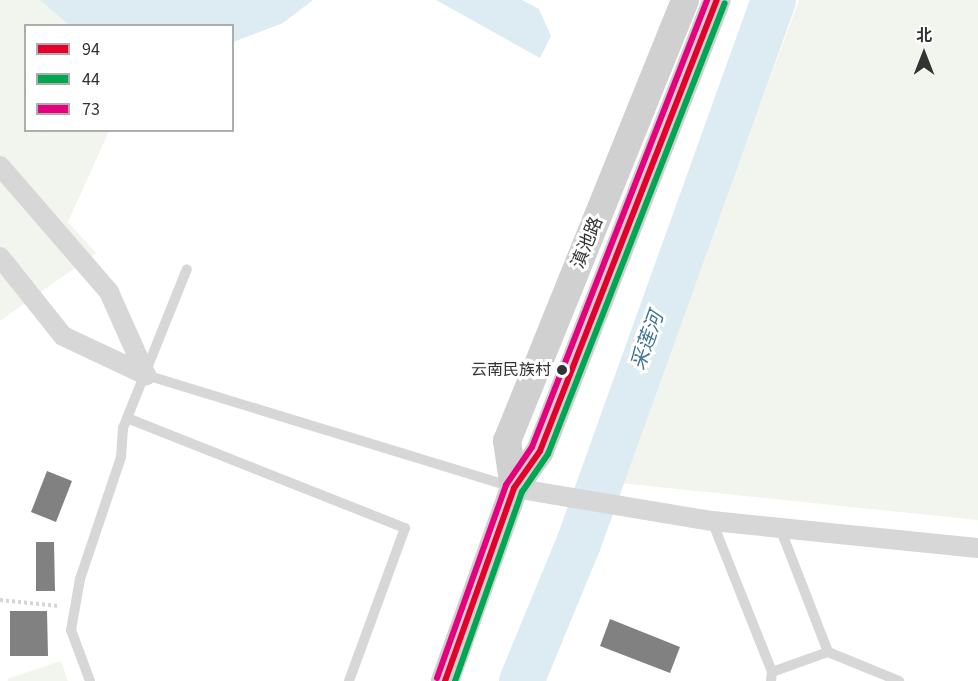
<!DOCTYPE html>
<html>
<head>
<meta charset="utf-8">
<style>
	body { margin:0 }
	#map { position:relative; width:978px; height:681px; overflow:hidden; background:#fff; font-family:"Source Sans 3","Noto Sans SC",sans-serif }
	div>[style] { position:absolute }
	.green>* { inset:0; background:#f1f5ed }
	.water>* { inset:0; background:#ddebf3 }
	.river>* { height:45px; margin:-22.5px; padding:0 22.5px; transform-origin:22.5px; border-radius:22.5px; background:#ddebf3 }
	.building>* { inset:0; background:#818181 }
	.path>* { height:4px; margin-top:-2px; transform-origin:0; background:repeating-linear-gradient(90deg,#d6d6d6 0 3px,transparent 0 6px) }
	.lane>* { height:10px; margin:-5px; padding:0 5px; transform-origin:5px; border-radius:5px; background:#d7d7d7 }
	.street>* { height:20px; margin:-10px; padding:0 10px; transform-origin:10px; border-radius:10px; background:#d7d7d7 }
	.secondary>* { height:28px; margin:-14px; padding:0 14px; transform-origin:14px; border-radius:14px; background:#d0d0d0 }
	.bus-1>* { height:6px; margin:-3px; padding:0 3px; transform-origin:3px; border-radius:3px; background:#e4002b }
	.bus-2>* { height:6px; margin:-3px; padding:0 3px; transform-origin:3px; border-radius:3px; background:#00a651 }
	.bus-3>* { height:6px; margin:-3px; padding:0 3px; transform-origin:3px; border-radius:3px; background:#e5007d }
	.dots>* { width:16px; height:16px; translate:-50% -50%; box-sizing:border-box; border:3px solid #fff; border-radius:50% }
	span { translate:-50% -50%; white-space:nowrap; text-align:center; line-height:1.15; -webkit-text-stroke:6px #fff; paint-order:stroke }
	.bus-label { font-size:16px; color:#333 }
	.right { translate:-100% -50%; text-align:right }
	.street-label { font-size:18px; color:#333 }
	.water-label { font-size:20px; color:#3f7597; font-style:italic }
	.legend { position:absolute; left:24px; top:24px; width:210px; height:108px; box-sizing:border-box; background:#fff; border:2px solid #adadad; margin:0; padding:8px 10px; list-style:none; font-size:18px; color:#333 }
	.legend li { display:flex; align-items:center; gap:12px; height:30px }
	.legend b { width:30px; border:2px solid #adadad }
	.north { position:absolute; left:894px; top:24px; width:60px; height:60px; -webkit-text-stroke:4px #fff; paint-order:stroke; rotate:0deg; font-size:16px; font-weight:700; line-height:24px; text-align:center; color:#333 }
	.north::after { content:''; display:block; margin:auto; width:21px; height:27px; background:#333; clip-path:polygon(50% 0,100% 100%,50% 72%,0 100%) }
</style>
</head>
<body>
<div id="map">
	<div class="green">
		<div style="clip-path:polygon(0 0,40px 0,69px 25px,26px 26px,26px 130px,109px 131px,68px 222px,96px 253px,0 321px)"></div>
		<div style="clip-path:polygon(799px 0,978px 0,978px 520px,620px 483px)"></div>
		<div style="clip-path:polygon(61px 661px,68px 681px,8px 681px,7px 679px)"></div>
	</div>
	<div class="water">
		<div style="clip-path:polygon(40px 0,313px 0,283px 23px,233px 42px,232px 26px,69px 25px)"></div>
		<div style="clip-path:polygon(436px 0,522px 0,539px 9px,551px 36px,540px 58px)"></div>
	</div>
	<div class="river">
		<div style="left:521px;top:681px;width:149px;rotate:-67.6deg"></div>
		<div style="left:578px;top:543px;width:577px;rotate:-70.25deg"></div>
	</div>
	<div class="building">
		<div style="clip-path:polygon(47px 471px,72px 481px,56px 522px,31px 512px)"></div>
		<div style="clip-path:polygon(36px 542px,54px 542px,55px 591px,36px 591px)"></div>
		<div style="clip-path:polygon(10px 611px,47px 611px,48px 656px,10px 656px)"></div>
		<div style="clip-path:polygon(610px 619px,680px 647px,670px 673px,600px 646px)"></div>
	</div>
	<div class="path">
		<div style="left:0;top:600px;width:59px;rotate:5.8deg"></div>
	</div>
	<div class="lane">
		<div style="left:146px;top:375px;width:383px;rotate:17deg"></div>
		<div style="left:127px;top:418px;width:299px;rotate:21.6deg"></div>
		<div style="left:405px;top:528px;width:163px;rotate:110.1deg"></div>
		<div style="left:712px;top:521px;width:162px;rotate:68.3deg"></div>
		<div style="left:780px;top:528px;width:133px;rotate:68.8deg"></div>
		<div style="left:90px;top:681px;width:54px;rotate:-110.4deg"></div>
		<div style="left:71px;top:630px;width:52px;rotate:-80deg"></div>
		<div style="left:80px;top:579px;width:129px;rotate:-71.4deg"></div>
		<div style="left:121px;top:457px;width:29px;rotate:-86deg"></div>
		<div style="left:123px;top:428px;width:171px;rotate:-68.1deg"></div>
		<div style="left:771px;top:681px;width:9px;rotate:-84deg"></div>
		<div style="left:772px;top:672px;width:59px;rotate:-19.7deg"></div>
		<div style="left:828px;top:652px;width:77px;rotate:22.2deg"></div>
	</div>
	<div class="street">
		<div style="left:0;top:166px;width:167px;rotate:49.1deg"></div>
		<div style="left:109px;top:292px;width:91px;rotate:66deg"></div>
		<div style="left:0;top:257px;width:101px;rotate:51.4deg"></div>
		<div style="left:63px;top:336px;width:92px;rotate:25.2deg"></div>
		<div style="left:514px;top:488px;width:201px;rotate:9.5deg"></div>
		<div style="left:712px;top:521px;width:267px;rotate:5.8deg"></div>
	</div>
	<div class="secondary">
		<div style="left:514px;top:488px;width:48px;rotate:-98.5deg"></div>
		<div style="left:507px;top:441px;width:476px;rotate:-68deg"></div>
		<div style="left:445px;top:681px;width:205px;rotate:-70.3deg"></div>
		<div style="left:514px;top:488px;width:45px;rotate:-54.9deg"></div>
		<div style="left:540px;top:451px;width:484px;rotate:-68.6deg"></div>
	</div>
	<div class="bus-1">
		<div style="left:445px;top:681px;width:205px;rotate:-70.3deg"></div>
		<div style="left:514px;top:488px;width:45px;rotate:-54.9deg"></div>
		<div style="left:540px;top:451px;width:484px;rotate:-68.6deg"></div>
	</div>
	<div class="bus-2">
		<div style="left:455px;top:681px;width:201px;rotate:-70.5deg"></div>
		<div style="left:522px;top:492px;width:46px;rotate:-55.6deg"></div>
		<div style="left:548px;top:454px;width:484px;rotate:-68.6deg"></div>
	</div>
	<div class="bus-3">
		<div style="left:437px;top:678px;width:205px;rotate:-70.3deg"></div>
		<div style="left:506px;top:485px;width:46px;rotate:-55.6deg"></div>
		<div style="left:532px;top:447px;width:480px;rotate:-68.6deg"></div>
	</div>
	<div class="dots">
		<div style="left:562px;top:370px;background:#333"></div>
	</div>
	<div class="bus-label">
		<span class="right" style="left:551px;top:370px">云南民族村</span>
	</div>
	<div class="street-label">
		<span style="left:588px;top:243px;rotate:-68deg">滇池路</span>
	</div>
	<div class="water-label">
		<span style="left:648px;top:341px;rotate:-70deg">采莲河</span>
	</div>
	<ul class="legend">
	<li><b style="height:8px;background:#e4002b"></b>94</li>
	<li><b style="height:8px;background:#00a651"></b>44</li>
	<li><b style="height:8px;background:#e5007d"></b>73</li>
	</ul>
	<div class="north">北</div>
</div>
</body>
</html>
